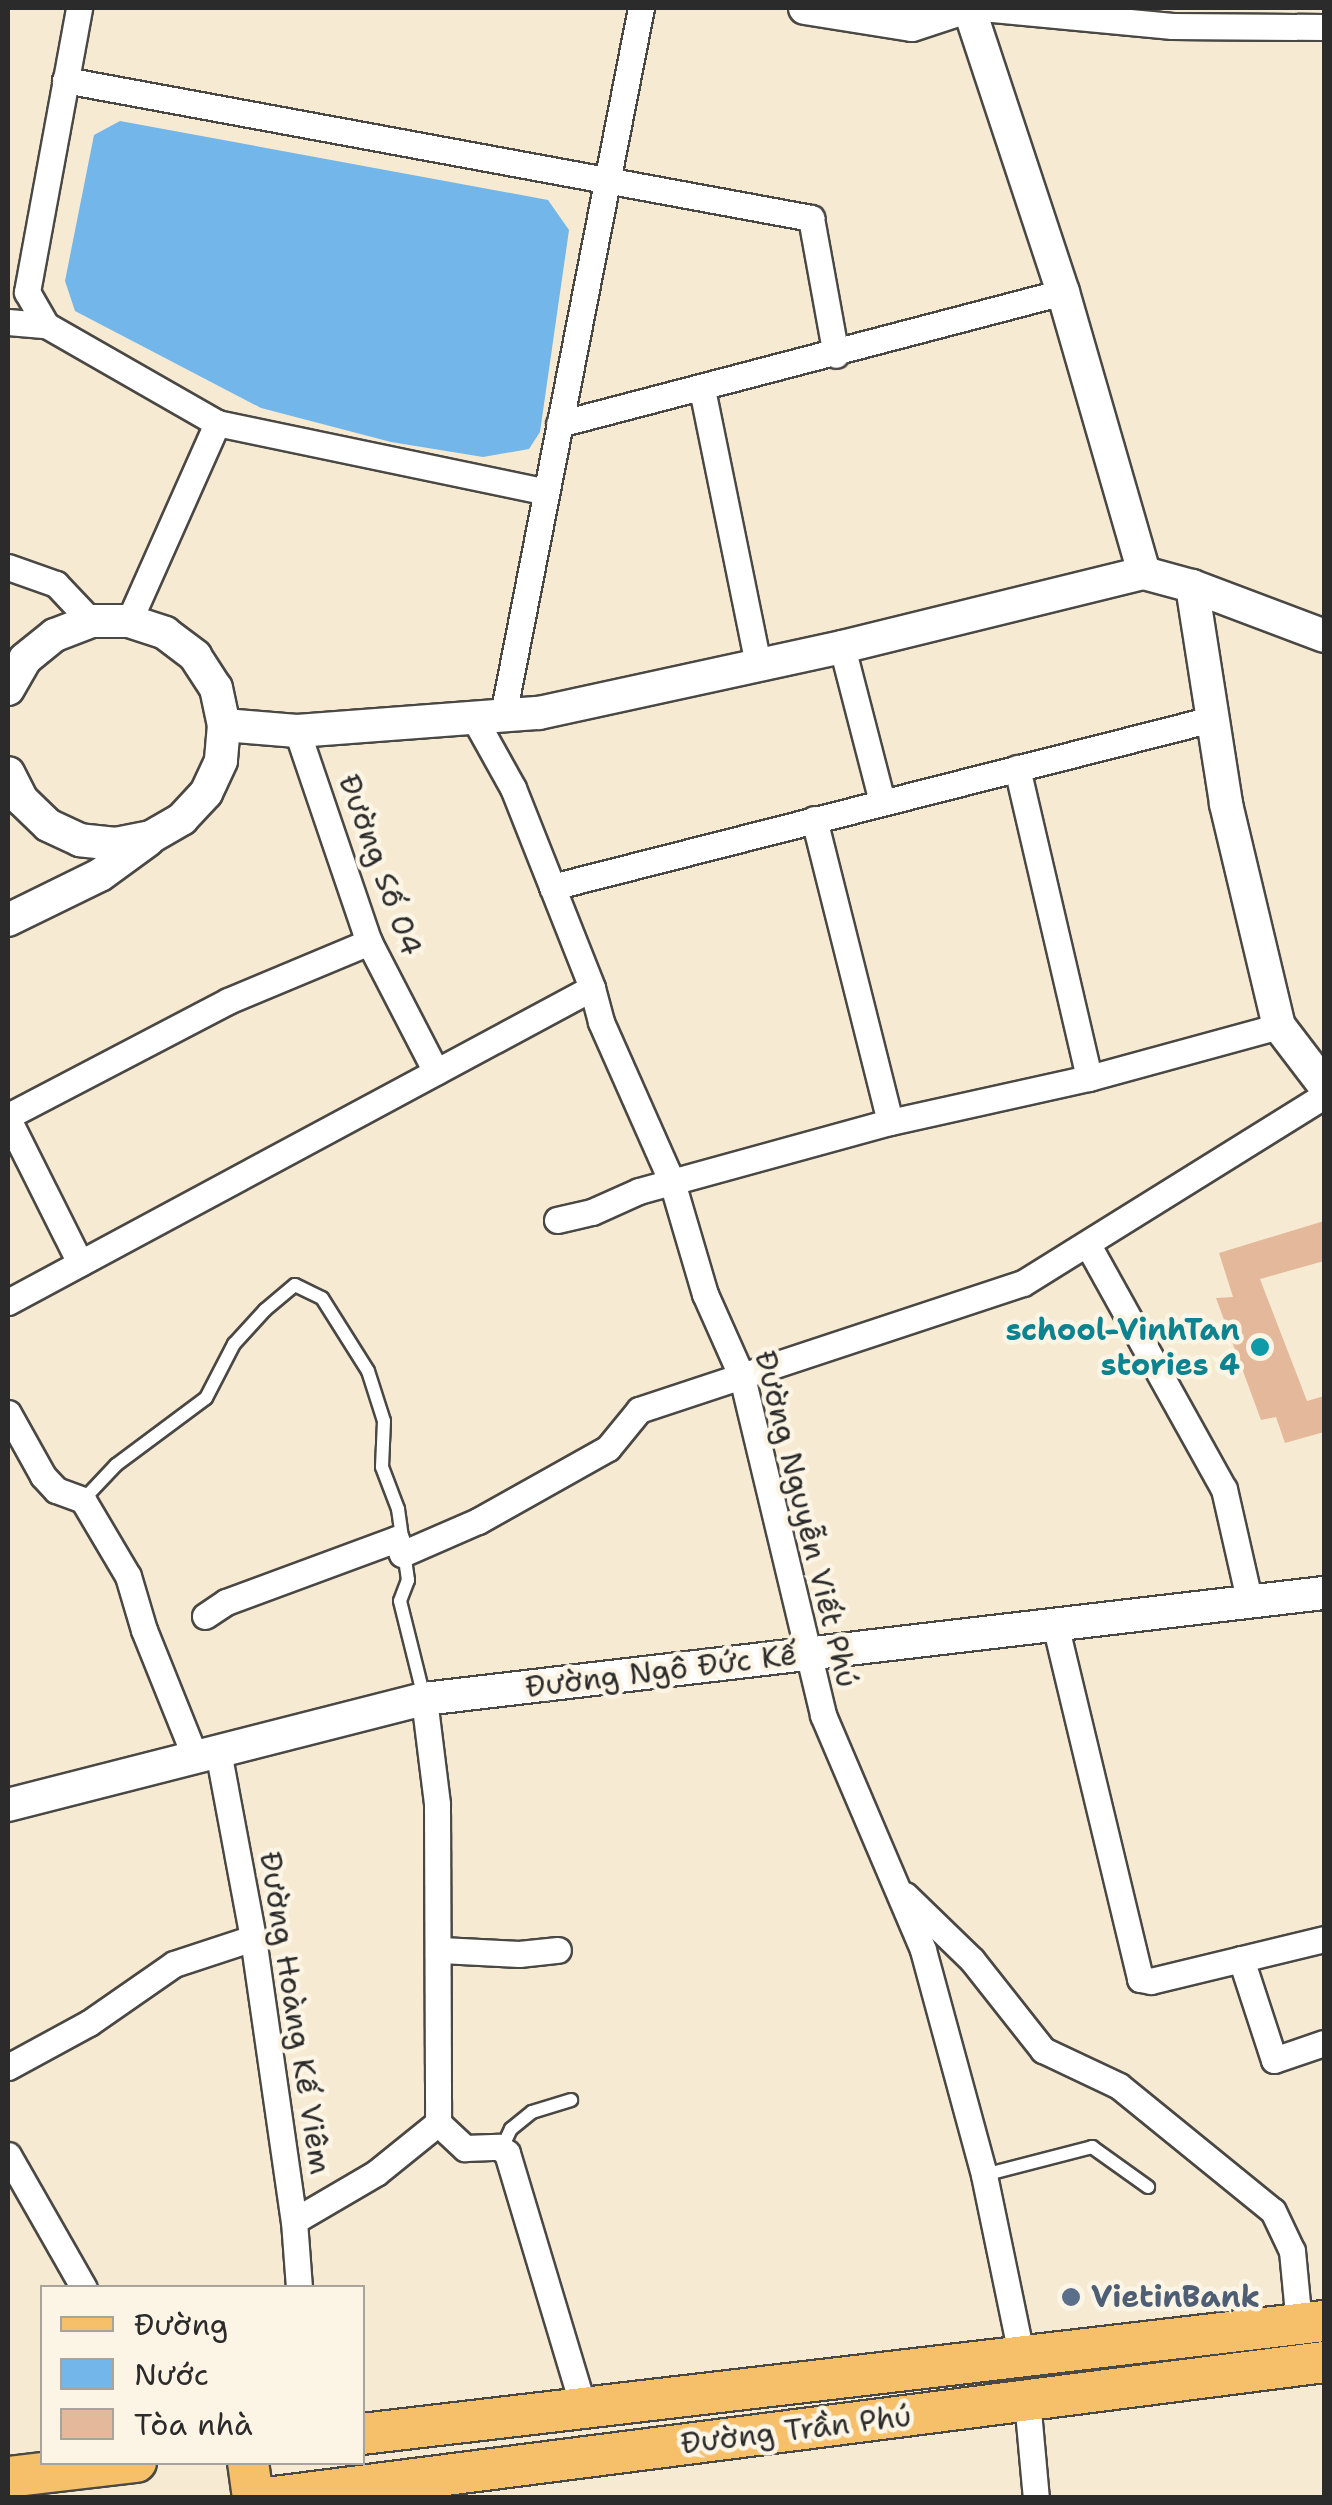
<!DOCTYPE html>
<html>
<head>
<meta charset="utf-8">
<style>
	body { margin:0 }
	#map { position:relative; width:1332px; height:2505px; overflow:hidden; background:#f7ead3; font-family:"Shantell Sans",sans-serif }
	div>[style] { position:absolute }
	.water>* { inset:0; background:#73b6e9 }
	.building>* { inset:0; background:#e4b99b }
	.roads { filter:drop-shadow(2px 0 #4a4844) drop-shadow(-2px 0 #4a4844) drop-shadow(0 2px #4a4844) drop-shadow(0 -2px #4a4844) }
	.service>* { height:12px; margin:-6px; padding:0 6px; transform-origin:6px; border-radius:6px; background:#fff }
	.minor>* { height:25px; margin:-12.5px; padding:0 12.5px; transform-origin:12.5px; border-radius:12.5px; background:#fff }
	.tertiary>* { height:32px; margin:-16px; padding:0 16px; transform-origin:16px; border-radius:16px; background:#fff }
	.primary>* { height:40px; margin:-20px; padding:0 20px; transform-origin:20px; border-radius:20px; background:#f6c06b }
	.dots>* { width:28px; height:28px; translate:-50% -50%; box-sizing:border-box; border:5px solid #fcf5e5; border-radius:50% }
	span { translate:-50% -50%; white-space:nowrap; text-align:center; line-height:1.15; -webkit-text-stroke:9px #fcf5e5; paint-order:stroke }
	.street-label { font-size:30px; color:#2b2b2b }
	.culture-label { font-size:30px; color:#0d838f; font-weight:700 }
	.right { translate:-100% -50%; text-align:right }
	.service-label { font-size:30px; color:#4e5e75; font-weight:700 }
	.left { translate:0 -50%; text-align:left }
	.frame { position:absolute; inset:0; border:10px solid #2b2b2b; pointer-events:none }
	.legend { position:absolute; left:40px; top:2285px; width:325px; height:180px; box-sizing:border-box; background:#fcf5e5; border:2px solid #a8a49b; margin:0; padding:12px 18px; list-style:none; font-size:30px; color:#2b2b2b }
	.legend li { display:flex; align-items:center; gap:20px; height:50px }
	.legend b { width:50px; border:2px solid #a8a49b }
</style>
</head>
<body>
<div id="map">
	<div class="water">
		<div style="clip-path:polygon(120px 121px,548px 200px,569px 230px,540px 432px,529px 449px,483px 457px,391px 442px,261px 408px,75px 311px,65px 281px,94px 135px)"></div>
	</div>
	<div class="building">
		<div style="clip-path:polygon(1324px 1221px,1324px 1261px,1260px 1279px,1307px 1401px,1324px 1396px,1324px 1432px,1285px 1443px,1276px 1417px,1261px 1420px,1216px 1298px,1233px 1297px,1219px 1253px)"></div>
	</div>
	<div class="roads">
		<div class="service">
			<div style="left:83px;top:1500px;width:48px;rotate:-46.7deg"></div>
			<div style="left:116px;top:1465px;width:112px;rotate:-36.7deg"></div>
			<div style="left:206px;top:1398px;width:61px;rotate:-62.6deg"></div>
			<div style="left:234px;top:1344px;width:46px;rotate:-47.6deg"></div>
			<div style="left:265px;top:1310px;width:39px;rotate:-40deg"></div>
			<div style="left:295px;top:1285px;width:30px;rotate:26deg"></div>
			<div style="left:322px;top:1298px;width:86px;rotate:57.8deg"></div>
			<div style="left:368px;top:1371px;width:52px;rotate:72.3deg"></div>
			<div style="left:384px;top:1421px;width:46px;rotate:92.5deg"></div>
			<div style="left:382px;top:1467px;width:45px;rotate:69.1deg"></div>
			<div style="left:398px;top:1509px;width:72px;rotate:82deg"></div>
			<div style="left:408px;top:1580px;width:22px;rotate:111deg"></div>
			<div style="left:400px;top:1601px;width:99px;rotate:76deg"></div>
			<div style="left:502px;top:2148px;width:21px;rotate:-65deg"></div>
			<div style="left:511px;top:2129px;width:27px;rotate:-39deg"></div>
			<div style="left:532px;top:2112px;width:41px;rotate:-17.1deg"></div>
			<div style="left:984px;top:2175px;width:112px;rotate:-14.5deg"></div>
			<div style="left:1092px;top:2147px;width:69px;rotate:35.5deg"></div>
		</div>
		<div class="minor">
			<div style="left:982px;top:8px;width:191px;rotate:5.4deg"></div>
			<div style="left:1172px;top:26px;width:152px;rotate:0.4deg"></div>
			<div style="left:65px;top:80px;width:759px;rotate:10.48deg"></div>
			<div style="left:811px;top:218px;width:139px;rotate:79.7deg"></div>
			<div style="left:8px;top:322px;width:38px;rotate:5deg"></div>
			<div style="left:46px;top:325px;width:197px;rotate:29.8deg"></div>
			<div style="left:217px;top:423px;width:336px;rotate:11.8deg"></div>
			<div style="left:46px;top:325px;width:38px;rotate:-120deg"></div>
			<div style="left:27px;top:292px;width:289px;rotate:-79.6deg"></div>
			<div style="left:702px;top:389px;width:282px;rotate:78.5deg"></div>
			<div style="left:559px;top:424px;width:521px;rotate:-14.68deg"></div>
			<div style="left:8px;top:567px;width:51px;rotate:19.5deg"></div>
			<div style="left:56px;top:584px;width:51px;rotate:46.6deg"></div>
			<div style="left:129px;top:621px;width:217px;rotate:-66deg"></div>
			<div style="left:842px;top:647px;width:160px;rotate:75.5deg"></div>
			<div style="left:503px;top:715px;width:720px;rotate:-78.96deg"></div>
			<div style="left:474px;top:718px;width:80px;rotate:60.9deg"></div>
			<div style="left:513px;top:788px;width:215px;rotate:68.4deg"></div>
			<div style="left:592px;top:988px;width:35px;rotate:75deg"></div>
			<div style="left:601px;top:1022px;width:175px;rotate:66.1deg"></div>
			<div style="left:672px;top:1182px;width:117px;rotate:73.6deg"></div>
			<div style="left:705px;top:1294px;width:91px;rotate:66deg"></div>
			<div style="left:742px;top:1377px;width:348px;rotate:76.5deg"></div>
			<div style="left:823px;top:1715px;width:255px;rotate:66.9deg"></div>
			<div style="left:923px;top:1950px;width:233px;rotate:74.8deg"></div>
			<div style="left:984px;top:2175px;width:183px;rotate:78.3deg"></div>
			<div style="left:297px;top:731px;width:223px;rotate:71.2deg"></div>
			<div style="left:369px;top:942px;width:146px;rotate:62.7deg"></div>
			<div style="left:1017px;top:768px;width:318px;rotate:76.9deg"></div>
			<div style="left:814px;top:819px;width:312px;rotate:75.9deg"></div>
			<div style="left:552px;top:887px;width:681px;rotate:-14.28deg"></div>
			<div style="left:8px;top:1116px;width:248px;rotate:-27.6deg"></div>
			<div style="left:228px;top:1001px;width:153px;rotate:-22.7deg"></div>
			<div style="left:8px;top:1119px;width:161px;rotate:63.4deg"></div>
			<div style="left:557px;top:1220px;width:36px;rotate:-13deg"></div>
			<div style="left:592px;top:1212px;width:51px;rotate:-24.1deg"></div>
			<div style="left:639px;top:1191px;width:260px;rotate:-15.4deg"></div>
			<div style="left:890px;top:1122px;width:204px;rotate:-12.5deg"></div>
			<div style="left:1089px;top:1078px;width:197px;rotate:-15.3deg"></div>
			<div style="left:1088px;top:1245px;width:279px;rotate:60.9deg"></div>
			<div style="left:1224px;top:1489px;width:117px;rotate:77.2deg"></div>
			<div style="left:8px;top:1302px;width:663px;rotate:-28.27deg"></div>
			<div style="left:8px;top:1413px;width:72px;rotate:60.9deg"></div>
			<div style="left:43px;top:1476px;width:19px;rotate:47deg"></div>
			<div style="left:56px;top:1490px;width:29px;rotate:20deg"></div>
			<div style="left:83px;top:1500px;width:88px;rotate:59.4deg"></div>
			<div style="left:128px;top:1576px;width:56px;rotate:73.5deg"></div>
			<div style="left:144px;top:1630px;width:137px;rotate:68.1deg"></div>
			<div style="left:205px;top:1616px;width:25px;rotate:-34deg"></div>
			<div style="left:226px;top:1602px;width:181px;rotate:-20.3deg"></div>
			<div style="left:396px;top:1539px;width:16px;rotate:68deg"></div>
			<div style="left:402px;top:1554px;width:83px;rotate:-23.5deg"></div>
			<div style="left:478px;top:1521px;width:149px;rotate:-29.3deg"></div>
			<div style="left:608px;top:1448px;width:49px;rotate:-50.8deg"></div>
			<div style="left:639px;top:1410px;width:404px;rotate:-18.3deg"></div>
			<div style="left:1023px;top:1283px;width:354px;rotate:-31.9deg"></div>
			<div style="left:1055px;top:1624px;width:365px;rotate:76.5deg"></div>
			<div style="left:1140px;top:1979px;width:11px;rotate:10deg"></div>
			<div style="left:1151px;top:1981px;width:178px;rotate:-13.6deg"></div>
			<div style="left:424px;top:1699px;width:106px;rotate:82.9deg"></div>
			<div style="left:437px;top:1804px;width:319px;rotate:89.8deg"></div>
			<div style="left:438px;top:2123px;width:37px;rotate:43deg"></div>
			<div style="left:465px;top:2148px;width:34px;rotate:-2deg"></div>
			<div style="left:499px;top:2147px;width:10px;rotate:37deg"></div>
			<div style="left:507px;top:2153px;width:264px;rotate:73.3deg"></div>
			<div style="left:218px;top:1751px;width:190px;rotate:79.4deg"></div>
			<div style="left:253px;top:1938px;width:286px;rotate:81.8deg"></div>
			<div style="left:294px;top:2221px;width:67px;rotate:85.7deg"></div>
			<div style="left:905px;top:1895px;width:93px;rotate:44.1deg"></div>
			<div style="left:972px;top:1960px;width:115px;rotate:51.7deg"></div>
			<div style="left:1043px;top:2050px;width:84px;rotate:25.3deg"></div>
			<div style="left:1119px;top:2086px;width:198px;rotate:39.1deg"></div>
			<div style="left:1273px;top:2211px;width:44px;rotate:64.6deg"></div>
			<div style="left:1292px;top:2251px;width:73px;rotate:84.5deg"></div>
			<div style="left:441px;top:1950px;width:78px;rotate:2.9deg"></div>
			<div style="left:519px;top:1954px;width:39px;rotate:-6deg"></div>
			<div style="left:1241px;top:1959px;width:106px;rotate:71.9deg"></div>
			<div style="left:1274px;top:2060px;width:53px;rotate:-18.8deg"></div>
			<div style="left:8px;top:2067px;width:92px;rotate:-28.5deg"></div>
			<div style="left:89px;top:2023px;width:103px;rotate:-34.8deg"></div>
			<div style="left:174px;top:1964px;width:83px;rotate:-18.2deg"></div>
			<div style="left:8px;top:2155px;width:153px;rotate:60.3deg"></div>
			<div style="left:294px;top:2221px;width:95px;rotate:-30.3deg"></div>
			<div style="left:376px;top:2173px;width:80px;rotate:-38.9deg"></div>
			<div style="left:1027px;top:2400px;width:98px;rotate:84.8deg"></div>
		</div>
		<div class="tertiary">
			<div style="left:805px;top:8px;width:108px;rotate:9deg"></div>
			<div style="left:912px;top:25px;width:55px;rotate:-18.1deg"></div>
			<div style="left:969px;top:8px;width:299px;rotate:71.7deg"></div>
			<div style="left:1063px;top:292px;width:292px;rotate:73.9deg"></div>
			<div style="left:1192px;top:586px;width:221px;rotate:81.1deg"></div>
			<div style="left:1226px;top:804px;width:228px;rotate:76.6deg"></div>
			<div style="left:1279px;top:1026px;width:74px;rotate:52.7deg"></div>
			<div style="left:8px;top:689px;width:34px;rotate:-60deg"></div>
			<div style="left:25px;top:659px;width:38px;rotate:-39deg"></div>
			<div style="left:55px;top:635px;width:39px;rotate:-21deg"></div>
			<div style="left:91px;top:621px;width:38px"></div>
			<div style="left:129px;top:621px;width:38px;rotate:18deg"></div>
			<div style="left:165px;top:633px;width:38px;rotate:37deg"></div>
			<div style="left:195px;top:656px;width:38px;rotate:57deg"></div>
			<div style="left:216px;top:688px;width:38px;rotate:78deg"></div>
			<div style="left:224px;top:725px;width:36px;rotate:95deg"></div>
			<div style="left:221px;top:761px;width:35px;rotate:115deg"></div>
			<div style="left:206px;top:793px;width:35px;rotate:133deg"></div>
			<div style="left:182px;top:819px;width:36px;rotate:150deg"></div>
			<div style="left:151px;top:837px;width:36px;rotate:169deg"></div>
			<div style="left:116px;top:844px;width:36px;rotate:-174deg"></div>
			<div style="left:80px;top:840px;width:35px;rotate:-155deg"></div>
			<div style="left:48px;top:825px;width:36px;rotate:-136deg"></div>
			<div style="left:22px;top:800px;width:30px;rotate:-117deg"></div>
			<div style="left:224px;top:725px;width:73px;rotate:4.7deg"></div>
			<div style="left:297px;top:731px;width:243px;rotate:-4.3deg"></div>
			<div style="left:539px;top:713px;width:310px;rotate:-12.3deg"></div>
			<div style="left:842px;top:647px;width:311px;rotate:-13.8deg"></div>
			<div style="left:1144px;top:573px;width:50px;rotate:15.2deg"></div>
			<div style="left:1192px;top:586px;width:141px;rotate:20.7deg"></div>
			<div style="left:8px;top:920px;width:102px;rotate:-26.1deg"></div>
			<div style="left:100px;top:875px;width:59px;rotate:-36.1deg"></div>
			<div style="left:8px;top:1805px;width:429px;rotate:-14.3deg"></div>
			<div style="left:424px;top:1699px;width:906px;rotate:-6.72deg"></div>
		</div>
		<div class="primary">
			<div style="left:362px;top:2434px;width:969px;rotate:-6.7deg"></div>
			<div style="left:248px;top:2462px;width:36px;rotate:82deg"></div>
			<div style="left:8px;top:2477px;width:129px;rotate:-6.7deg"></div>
			<div style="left:267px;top:2498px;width:1066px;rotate:-7.33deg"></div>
		</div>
	</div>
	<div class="dots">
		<div style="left:1260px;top:1347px;background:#0f9aa8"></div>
		<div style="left:1071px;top:2297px;background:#5c6f8a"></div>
	</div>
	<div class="street-label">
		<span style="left:380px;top:865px;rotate:70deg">Đường Số 04</span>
		<span style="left:806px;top:1519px;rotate:76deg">Đường Nguyễn Viết Phú</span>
		<span style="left:661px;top:1671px;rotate:-7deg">Đường Ngô Đức Kế</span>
		<span style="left:295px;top:2013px;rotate:81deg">Đường Hoàng Kế Viêm</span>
		<span style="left:796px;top:2430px;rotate:-7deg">Đường Trần Phú</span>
	</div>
	<div class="culture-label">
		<span class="right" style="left:1240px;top:1347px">school-VinhTan<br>stories 4</span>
	</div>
	<div class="service-label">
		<span class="left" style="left:1091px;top:2297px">VietinBank</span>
	</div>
	<div class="frame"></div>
	<ul class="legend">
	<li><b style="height:12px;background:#f6c06b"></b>Đường</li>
	<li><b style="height:28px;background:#73b6e9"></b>Nước</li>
	<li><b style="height:28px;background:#e4b99b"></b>Tòa nhà</li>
	</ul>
</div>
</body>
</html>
